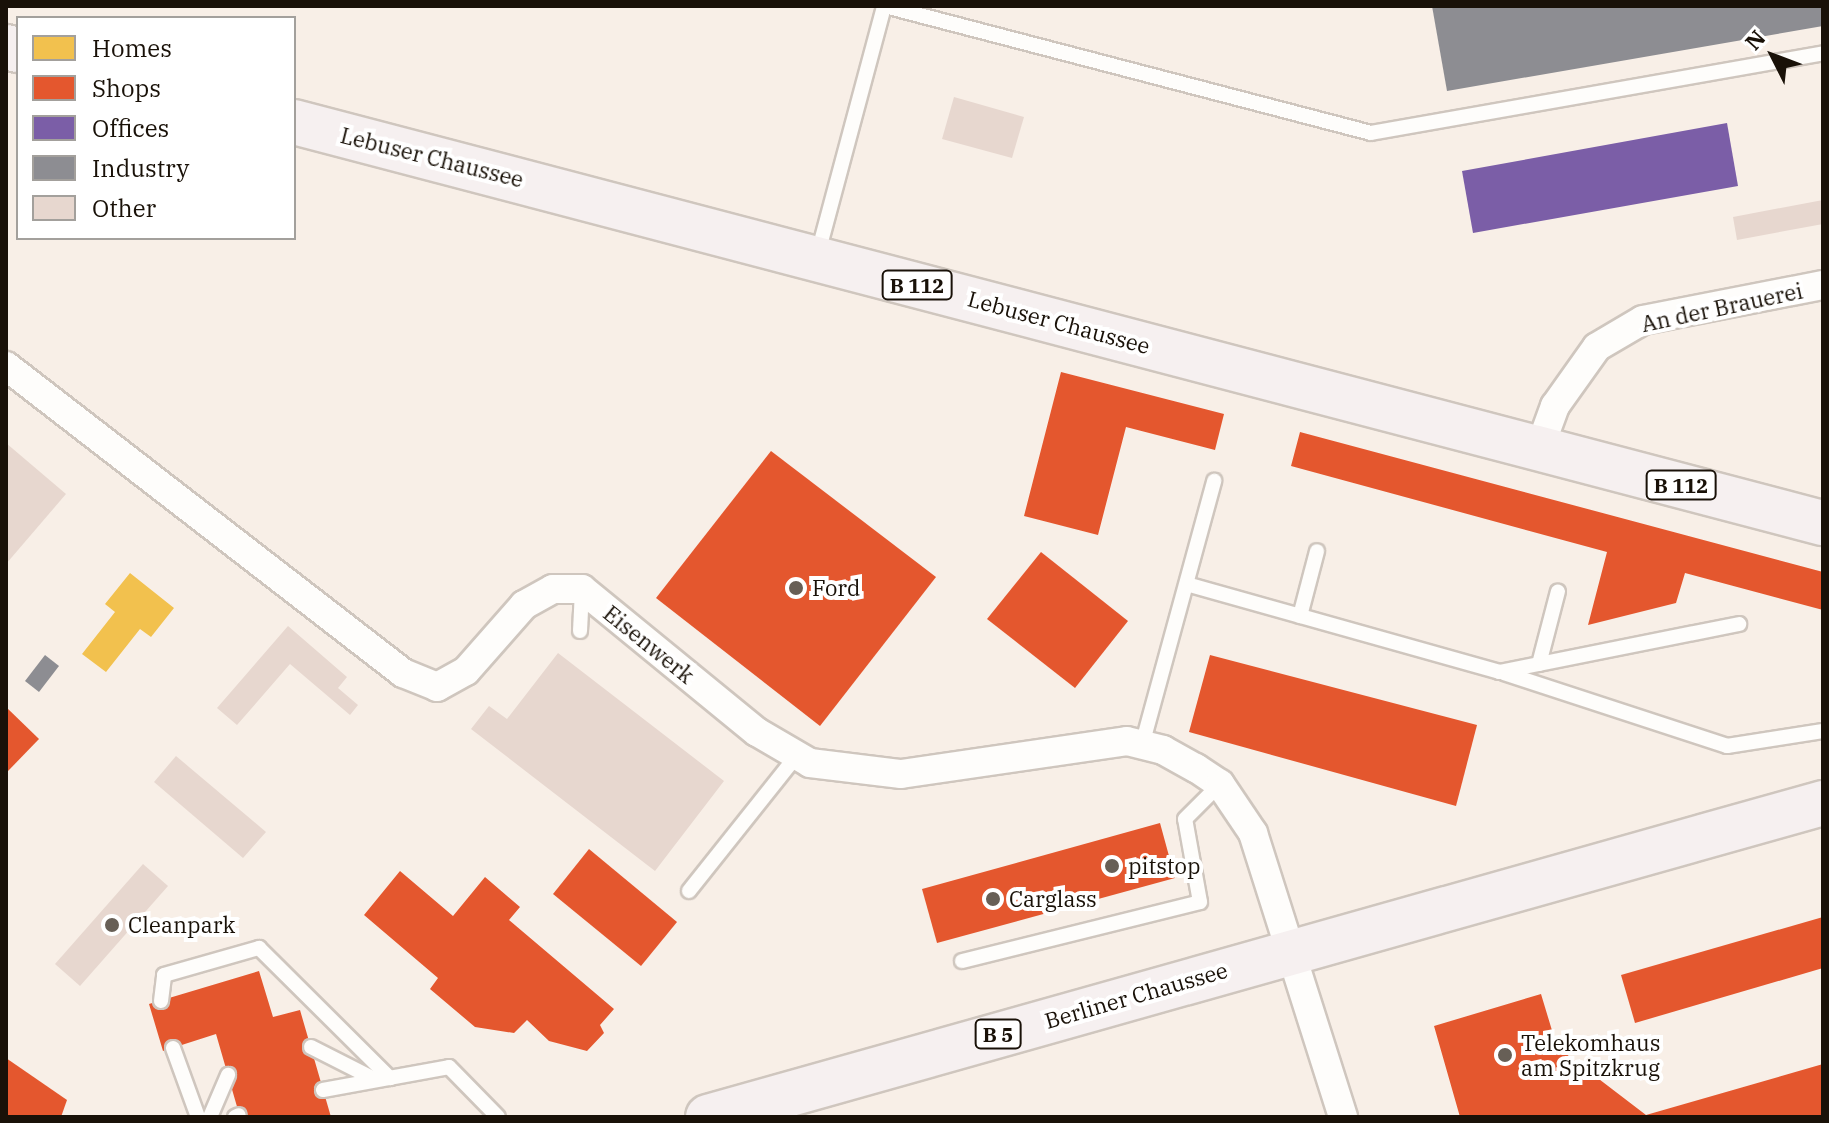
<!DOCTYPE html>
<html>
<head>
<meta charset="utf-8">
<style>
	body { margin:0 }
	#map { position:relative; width:1829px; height:1123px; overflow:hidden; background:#f8efe7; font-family:"IBM Plex Serif",serif }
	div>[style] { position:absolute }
	.homes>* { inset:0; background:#f2c14e }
	.shops>* { inset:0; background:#e4572e }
	.offices>* { inset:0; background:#7b5ea7 }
	.industry>* { inset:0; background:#8d8d92 }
	.building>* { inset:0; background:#e7d7cf }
	.roads { filter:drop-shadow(2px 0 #cfc6be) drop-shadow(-2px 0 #cfc6be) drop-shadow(0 2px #cfc6be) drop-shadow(0 -2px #cfc6be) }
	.lane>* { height:14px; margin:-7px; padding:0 7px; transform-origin:7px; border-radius:7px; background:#fefdfb }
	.street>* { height:28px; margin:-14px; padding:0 14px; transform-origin:14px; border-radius:14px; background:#fefdfb }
	.primary>* { height:44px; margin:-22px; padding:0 22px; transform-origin:22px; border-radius:22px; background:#f6f0f0 }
	.dots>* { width:22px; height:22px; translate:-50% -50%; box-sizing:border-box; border:4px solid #fff; border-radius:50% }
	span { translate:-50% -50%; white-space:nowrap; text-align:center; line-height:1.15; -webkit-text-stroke:8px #fff; paint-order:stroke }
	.shield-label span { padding:2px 6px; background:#fff; border:2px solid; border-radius:6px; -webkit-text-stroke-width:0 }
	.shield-label { font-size:20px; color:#191108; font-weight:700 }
	.street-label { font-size:22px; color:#191108 }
	.poi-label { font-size:22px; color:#191108 }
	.left { translate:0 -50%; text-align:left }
	.frame { position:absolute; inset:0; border:8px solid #191108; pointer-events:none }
	.legend { position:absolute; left:16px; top:16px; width:280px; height:224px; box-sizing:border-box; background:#fff; border:2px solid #a3a09c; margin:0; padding:10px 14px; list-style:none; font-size:24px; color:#191108 }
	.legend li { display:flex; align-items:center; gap:16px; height:40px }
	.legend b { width:40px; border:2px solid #a3a09c }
	.north { position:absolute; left:1733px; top:16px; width:80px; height:80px; -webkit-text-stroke:6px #fff; paint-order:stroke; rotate:312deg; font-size:22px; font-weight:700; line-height:32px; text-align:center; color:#191108 }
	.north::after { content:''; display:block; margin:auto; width:28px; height:36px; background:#191108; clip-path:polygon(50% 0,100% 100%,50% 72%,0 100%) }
</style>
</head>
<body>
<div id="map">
	<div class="homes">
		<div style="clip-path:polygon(130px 573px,174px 608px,151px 637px,140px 629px,106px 672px,82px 654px,115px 612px,105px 604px)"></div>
	</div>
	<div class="shops">
		<div style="clip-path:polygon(1061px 372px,1224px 414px,1215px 450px,1126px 427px,1098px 535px,1024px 516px)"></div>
		<div style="clip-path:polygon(1300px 432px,1823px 572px,1823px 610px,1685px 573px,1676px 603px,1588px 625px,1607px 552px,1291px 466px)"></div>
		<div style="clip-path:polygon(771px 451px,936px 577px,820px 726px,656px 598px)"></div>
		<div style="clip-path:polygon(1041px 552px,1128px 621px,1075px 688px,987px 619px)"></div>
		<div style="clip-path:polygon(1210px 655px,1477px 725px,1456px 806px,1189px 732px)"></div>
		<div style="clip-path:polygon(6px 707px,39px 739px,8px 771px,6px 769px)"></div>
		<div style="clip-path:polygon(1160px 823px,1175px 878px,937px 943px,922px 889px)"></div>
		<div style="clip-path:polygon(589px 849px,677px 922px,641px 966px,553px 894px)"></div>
		<div style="clip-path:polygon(400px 871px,453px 916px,485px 877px,520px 907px,509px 920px,614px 1009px,600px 1025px,604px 1033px,587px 1051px,549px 1041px,527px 1020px,514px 1033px,475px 1027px,430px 989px,438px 978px,364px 915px)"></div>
		<div style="clip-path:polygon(1823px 917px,1823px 968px,1635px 1023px,1621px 975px)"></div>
		<div style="clip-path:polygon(259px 971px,273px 1017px,300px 1010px,331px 1117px,240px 1117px,216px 1034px,163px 1051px,149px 1004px)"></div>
		<div style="clip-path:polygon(1541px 994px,1557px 1047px,1646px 1115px,1823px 1064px,1823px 1117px,1460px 1117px,1434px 1026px)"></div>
		<div style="clip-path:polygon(6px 1058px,67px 1100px,61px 1117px,6px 1117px)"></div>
	</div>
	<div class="offices">
		<div style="clip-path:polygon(1727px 123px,1738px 186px,1473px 233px,1462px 171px)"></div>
	</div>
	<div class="industry">
		<div style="clip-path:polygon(1432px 6px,1823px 6px,1823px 26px,1447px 91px)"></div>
		<div style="clip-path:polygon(45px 655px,59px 666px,39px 692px,25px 681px)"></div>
	</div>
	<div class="building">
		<div style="clip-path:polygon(954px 97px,1024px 117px,1012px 158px,942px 139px)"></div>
		<div style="clip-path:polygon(1823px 200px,1823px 224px,1737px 240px,1733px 217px)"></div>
		<div style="clip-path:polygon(6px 443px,66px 494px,6px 564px)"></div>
		<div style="clip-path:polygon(288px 626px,347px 677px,338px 688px,358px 705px,350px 715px,290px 664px,237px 725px,217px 708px)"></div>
		<div style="clip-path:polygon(558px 653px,724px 781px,655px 871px,471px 729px,489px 706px,507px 719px)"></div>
		<div style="clip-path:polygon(176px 756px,266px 832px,243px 858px,154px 782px)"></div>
		<div style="clip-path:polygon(143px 864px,168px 886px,80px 986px,55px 964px)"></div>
	</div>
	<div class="roads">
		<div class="lane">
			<div style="left:885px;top:6px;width:502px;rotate:14.64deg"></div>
			<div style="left:1371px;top:133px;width:459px;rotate:-10deg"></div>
			<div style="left:818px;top:253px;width:256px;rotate:-75deg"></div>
			<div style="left:1190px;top:585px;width:321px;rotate:15.7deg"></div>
			<div style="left:1499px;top:672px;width:245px;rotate:-11.3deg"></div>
			<div style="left:1300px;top:616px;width:67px;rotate:-75.3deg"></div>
			<div style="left:580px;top:631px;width:41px;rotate:-87.2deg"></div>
			<div style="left:1539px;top:664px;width:75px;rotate:-75.4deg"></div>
			<div style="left:1504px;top:673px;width:235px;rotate:18.1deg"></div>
			<div style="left:1727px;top:746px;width:97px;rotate:-8.9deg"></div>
			<div style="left:1142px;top:745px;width:274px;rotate:-74.7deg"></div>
			<div style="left:689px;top:891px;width:174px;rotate:-51.5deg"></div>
			<div style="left:962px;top:961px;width:245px;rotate:-13.9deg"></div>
			<div style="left:1200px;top:902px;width:84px;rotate:-100.2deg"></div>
			<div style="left:1185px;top:819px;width:49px;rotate:-45deg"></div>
			<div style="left:161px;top:1001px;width:26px;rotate:-83deg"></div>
			<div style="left:164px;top:975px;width:99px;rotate:-15.9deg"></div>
			<div style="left:259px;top:948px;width:185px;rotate:44.8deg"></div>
			<div style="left:311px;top:1047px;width:73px;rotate:26.9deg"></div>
			<div style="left:173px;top:1048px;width:73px;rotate:70.1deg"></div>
			<div style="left:323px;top:1090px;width:128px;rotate:-10.3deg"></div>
			<div style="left:449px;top:1067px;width:70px;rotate:45.6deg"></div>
			<div style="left:210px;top:1117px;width:46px;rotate:-66.8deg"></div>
			<div style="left:235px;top:1117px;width:4px;rotate:-27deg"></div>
		</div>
		<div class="street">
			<div style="left:6px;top:366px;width:502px;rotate:37.71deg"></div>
			<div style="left:403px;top:673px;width:37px;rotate:22deg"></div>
			<div style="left:437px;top:687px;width:33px;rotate:-29deg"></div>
			<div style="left:466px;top:671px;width:88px;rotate:-48.7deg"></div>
			<div style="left:524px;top:605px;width:33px;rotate:-29deg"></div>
			<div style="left:553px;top:589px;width:29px"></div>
			<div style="left:582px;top:589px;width:226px;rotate:39.3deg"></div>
			<div style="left:757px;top:732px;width:61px;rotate:30.3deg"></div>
			<div style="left:810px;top:763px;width:92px;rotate:6.9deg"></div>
			<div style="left:901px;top:774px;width:228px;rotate:-8.3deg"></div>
			<div style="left:1127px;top:741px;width:37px;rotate:14deg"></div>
			<div style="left:1163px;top:750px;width:38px;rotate:29deg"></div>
			<div style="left:1196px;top:768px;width:29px;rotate:34deg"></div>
			<div style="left:1220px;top:784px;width:59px;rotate:56deg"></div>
			<div style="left:1253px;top:833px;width:298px;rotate:72.4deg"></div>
			<div style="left:1540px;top:447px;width:44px;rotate:-69.9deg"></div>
			<div style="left:1555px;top:406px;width:72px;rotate:-54.6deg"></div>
			<div style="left:1597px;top:347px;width:53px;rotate:-30.4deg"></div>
			<div style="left:1643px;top:320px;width:183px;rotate:-11deg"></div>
		</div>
		<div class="primary">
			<div style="left:6px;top:47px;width:12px;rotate:14deg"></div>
			<div style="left:294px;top:122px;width:1581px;rotate:14.7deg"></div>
			<div style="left:708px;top:1117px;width:1158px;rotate:-15.73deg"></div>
		</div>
	</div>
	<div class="dots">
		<div style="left:796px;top:588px;background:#675f56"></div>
		<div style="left:1112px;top:866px;background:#675f56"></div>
		<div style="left:993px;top:899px;background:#675f56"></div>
		<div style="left:112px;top:925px;background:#675f56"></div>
		<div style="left:1505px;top:1055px;background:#675f56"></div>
	</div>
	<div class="shield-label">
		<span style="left:917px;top:285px">B 112</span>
		<span style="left:1681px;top:485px">B 112</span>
		<span style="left:998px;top:1034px">B 5</span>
	</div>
	<div class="street-label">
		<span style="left:432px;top:157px;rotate:14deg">Lebuser Chaussee</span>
		<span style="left:1722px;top:307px;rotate:-12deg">An der Brauerei</span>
		<span style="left:1059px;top:322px;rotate:15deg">Lebuser Chaussee</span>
		<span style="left:649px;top:644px;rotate:39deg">Eisenwerk</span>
		<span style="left:1136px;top:995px;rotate:-16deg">Berliner Chaussee</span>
	</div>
	<div class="poi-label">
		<span class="left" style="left:812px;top:588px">Ford</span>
		<span class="left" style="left:1128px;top:866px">pitstop</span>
		<span class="left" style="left:1009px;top:899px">Carglass</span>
		<span class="left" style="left:128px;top:925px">Cleanpark</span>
		<span class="left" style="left:1521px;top:1055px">Telekomhaus<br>am Spitzkrug</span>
	</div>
	<div class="frame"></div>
	<ul class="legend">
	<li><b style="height:22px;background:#f2c14e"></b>Homes</li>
	<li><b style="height:22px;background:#e4572e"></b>Shops</li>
	<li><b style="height:22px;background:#7b5ea7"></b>Offices</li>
	<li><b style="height:22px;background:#8d8d92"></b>Industry</li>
	<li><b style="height:22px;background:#e7d7cf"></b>Other</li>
	</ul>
	<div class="north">N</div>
</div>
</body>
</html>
